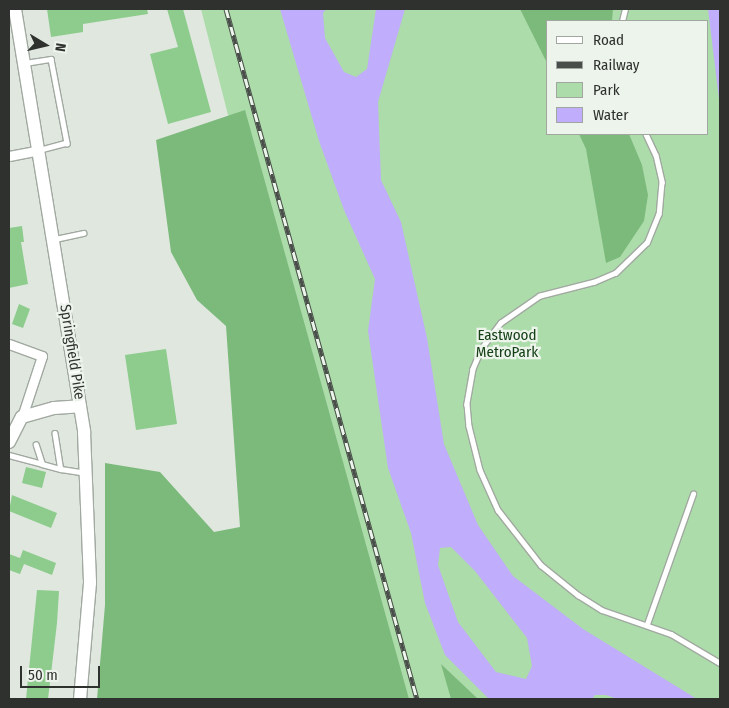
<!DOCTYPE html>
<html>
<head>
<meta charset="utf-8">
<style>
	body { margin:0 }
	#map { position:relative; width:729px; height:708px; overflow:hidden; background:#dfe7df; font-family:"Fira Sans Condensed",sans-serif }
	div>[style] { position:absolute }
	.green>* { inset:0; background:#acdcaa }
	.forest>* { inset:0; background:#7cba7b }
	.water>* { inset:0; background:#c0adfb }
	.building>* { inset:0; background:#8dcc8c }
	.roads { filter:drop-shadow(1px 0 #a1a9a1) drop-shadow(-1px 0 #a1a9a1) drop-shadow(0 1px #a1a9a1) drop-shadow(0 -1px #a1a9a1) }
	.lane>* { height:4.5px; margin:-2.25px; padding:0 2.25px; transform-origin:2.25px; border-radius:2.25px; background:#fff }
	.street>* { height:9px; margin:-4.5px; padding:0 4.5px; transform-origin:4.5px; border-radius:4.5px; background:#fff }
	.secondary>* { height:12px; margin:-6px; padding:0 6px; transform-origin:6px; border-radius:6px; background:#fff }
	.rail>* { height:5px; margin-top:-2.5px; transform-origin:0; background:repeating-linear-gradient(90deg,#edf4ec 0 9px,#4a4e4a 0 18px); box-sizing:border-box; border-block:1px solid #4a4e4a }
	span { translate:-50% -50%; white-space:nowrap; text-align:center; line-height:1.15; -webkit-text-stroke:4.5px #edf4ec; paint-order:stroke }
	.park-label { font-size:15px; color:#154016 }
	.street-label { font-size:15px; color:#2e312d }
	.frame { position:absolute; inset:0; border:10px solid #2e312d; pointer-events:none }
	.legend { position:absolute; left:546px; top:20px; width:162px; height:115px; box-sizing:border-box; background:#edf4ec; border:1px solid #a1a6a0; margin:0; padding:6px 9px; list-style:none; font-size:15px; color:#2e312d }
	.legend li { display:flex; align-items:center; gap:10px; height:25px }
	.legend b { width:25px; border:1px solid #a1a6a0 }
	.north { position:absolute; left:20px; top:20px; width:50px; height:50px; -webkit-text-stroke:4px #edf4ec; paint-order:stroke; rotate:99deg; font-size:14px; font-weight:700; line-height:20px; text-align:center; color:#2e312d }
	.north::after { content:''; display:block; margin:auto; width:18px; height:22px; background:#2e312d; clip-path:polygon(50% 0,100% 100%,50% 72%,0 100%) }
	.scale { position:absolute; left:20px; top:666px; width:80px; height:22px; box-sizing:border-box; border:2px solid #2e312d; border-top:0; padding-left:6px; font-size:15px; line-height:18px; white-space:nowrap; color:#2e312d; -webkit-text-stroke:4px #edf4ec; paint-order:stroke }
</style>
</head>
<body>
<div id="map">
	<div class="green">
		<div style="clip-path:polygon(evenodd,201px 9px,720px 9px,720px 699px,377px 699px,201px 9px,548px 21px,708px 21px,708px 134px,548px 134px,548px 21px)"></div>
	</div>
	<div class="forest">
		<div style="clip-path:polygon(520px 9px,613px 9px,612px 21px,548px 21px,548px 65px)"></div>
		<div style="clip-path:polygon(245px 110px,409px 699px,97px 699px,105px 605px,105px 463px,160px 472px,214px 532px,240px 527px,226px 326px,197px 300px,171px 252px,156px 140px)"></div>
		<div style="clip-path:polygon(579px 134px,629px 134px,642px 165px,648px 195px,644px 221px,620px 257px,606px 263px,586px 149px)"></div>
		<div style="clip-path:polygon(441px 664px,478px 699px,451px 699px)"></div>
	</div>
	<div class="water">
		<div style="clip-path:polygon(evenodd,280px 9px,326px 9px,323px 13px,325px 38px,344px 72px,356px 77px,367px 69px,376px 9px,405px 9px,378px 102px,381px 180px,401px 222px,427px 338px,444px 444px,478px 525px,513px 576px,583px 629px,697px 699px,617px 699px,606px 695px,595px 695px,592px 699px,489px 699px,445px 655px,425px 603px,411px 533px,388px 468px,368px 331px,375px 279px,344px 210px,319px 141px,280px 9px,451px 547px,475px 571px,527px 638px,532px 666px,526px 679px,496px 672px,458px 622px,438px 565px,440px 548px,451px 547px)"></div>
		<div style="clip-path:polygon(708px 9px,720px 9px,720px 107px)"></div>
	</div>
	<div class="building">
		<div style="clip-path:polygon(47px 9px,147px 9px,148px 14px,83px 24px,83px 32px,51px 37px)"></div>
		<div style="clip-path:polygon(167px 9px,183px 9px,211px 112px,168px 124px,150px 54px,178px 47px)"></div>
		<div style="clip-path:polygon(22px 226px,24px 242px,21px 242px,28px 284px,9px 288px,9px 228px)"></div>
		<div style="clip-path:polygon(19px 304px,30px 309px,23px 328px,12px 324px)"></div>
		<div style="clip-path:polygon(166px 349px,177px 424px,136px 430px,125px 355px)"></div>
		<div style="clip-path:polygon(26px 467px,46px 472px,42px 488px,22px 483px)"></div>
		<div style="clip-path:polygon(12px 495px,57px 513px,51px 528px,9px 511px)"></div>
		<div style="clip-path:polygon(23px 550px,56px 563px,52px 575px,24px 564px,20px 574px,9px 570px,9px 554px,20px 558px)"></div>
		<div style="clip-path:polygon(37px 590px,59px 591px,57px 623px,48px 699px,26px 699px)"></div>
	</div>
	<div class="roads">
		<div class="lane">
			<div style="left:622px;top:21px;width:12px;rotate:-76deg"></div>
			<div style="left:25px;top:63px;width:26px;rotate:-9deg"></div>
			<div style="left:51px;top:59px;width:86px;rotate:79.2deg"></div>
			<div style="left:67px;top:143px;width:28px;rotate:165deg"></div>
			<div style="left:646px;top:134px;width:23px;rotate:65deg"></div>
			<div style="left:656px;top:155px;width:28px;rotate:77deg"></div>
			<div style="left:662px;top:182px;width:32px;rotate:95deg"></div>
			<div style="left:659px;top:214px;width:31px;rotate:112deg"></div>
			<div style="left:647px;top:243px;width:43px;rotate:135.9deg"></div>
			<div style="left:616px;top:273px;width:23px;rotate:157deg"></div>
			<div style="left:595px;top:282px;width:57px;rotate:165.7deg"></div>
			<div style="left:540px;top:296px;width:47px;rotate:145.3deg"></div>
			<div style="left:501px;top:323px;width:34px;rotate:127deg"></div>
			<div style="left:481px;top:350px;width:21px;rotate:113deg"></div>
			<div style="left:473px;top:369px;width:36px;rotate:100deg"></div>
			<div style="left:467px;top:404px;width:22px;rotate:85deg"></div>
			<div style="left:469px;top:426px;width:45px;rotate:76deg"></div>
			<div style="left:480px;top:470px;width:44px;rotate:65.8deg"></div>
			<div style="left:498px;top:510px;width:70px;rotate:52deg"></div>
			<div style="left:541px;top:565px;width:48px;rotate:39deg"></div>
			<div style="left:578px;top:595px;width:28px;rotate:32deg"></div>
			<div style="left:602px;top:610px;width:73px;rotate:19.2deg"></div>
			<div style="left:671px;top:634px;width:57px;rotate:30.6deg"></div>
			<div style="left:55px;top:239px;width:29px;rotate:-12deg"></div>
			<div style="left:55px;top:433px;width:36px;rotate:81deg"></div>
			<div style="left:61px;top:469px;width:24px;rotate:9deg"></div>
			<div style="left:9px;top:455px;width:34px;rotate:15deg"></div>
			<div style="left:42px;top:464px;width:20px;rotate:-108deg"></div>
			<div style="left:42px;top:464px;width:20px;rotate:15deg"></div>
			<div style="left:647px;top:624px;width:138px;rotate:-70.5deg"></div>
		</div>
		<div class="street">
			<div style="left:9px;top:156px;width:31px;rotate:-11deg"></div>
			<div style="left:9px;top:344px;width:35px;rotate:20deg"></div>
			<div style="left:42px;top:356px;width:64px;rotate:108.2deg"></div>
		</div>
		<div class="secondary">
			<div style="left:15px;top:9px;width:429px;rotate:80.7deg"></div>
			<div style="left:84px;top:432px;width:151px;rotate:87.7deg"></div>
			<div style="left:90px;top:583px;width:116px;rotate:94.9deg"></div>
			<div style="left:9px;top:442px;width:28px;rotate:-63deg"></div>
			<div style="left:22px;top:417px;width:33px;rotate:-16deg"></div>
			<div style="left:54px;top:408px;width:26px;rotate:-4deg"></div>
		</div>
	</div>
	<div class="rail">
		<div style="left:226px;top:9px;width:716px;rotate:74.53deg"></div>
	</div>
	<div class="park-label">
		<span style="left:507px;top:344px">Eastwood<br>MetroPark</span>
	</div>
	<div class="street-label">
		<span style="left:72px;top:352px;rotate:81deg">Springfield Pike</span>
	</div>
	<div class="frame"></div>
	<ul class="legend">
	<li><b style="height:6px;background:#fff"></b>Road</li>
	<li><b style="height:6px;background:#4a4e4a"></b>Railway</li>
	<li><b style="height:14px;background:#acdcaa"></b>Park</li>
	<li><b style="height:14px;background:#c0adfb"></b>Water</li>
	</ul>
	<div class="north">N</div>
	<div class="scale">50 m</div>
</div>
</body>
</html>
